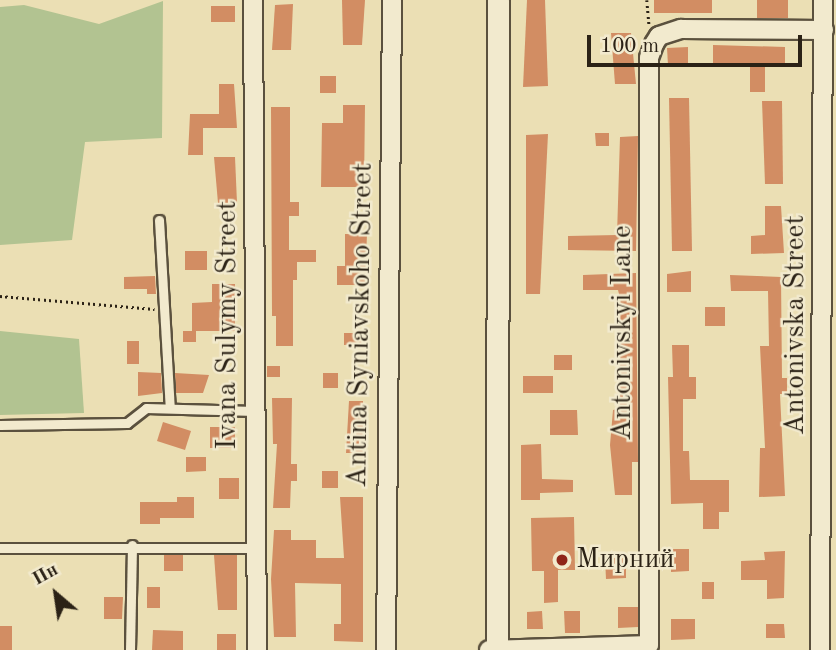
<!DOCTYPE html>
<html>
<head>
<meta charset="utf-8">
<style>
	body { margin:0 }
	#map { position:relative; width:836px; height:650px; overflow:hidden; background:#ebdfb4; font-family:"Old Standard TT",serif }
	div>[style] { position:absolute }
	.green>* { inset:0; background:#b2c391 }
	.building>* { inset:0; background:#d28d63 }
	.path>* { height:2.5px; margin-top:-1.25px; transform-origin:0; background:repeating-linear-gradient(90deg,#2b2216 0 2px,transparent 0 5.5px) }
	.roads { filter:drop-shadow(2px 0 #5b513e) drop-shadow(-2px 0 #5b513e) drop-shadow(0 2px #5b513e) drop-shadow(0 -2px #5b513e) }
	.service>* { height:9px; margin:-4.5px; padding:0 4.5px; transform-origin:4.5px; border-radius:4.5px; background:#f2eace }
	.minor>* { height:18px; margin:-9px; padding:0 9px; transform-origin:9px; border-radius:9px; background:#f2eace }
	.tertiary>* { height:21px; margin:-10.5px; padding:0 10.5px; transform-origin:10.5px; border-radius:10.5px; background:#f2eace }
	.dots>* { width:19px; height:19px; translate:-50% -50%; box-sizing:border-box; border:4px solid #f2eace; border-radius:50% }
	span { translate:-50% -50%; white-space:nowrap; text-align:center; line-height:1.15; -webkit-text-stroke:5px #f2eace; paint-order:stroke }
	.street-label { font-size:28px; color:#2b2216 }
	.poi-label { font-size:28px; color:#2b2216 }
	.left { translate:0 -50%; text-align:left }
	.north { position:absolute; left:21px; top:559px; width:70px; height:70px; -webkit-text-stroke:5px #f2eace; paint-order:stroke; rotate:331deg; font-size:19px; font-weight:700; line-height:28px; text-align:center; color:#2b2216 }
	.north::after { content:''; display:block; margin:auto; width:24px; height:32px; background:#2b2216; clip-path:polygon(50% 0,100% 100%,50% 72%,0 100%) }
	.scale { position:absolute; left:587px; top:35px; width:215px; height:32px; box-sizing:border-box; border:4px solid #2b2216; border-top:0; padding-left:9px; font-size:21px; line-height:24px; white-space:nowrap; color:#2b2216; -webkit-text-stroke:5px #f2eace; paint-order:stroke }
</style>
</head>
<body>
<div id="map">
	<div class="green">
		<div style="clip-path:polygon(163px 1px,162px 138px,85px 142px,72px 240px,0 245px,0 7px,24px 5px,99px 24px)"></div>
		<div style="clip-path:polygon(0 331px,79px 339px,84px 413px,0 415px)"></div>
	</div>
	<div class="building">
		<div style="clip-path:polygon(342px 0,365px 0,362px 45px,343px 45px)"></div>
		<div style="clip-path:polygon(527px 0,545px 0,548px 86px,523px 87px)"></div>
		<div style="clip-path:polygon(654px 0,712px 0,712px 13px,654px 13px)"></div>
		<div style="clip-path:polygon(757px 0,788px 0,788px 18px,757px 18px)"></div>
		<div style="clip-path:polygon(293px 4px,291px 50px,272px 50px,275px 5px)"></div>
		<div style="clip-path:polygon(211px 6px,235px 6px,235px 22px,211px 22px)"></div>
		<div style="clip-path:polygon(611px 33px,631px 33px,636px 84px,615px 84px)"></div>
		<div style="clip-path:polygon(713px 45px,785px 47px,785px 67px,765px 67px,765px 92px,750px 92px,750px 65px,713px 66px)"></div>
		<div style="clip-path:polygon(688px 47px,688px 65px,668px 65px,667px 48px)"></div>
		<div style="clip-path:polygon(320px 76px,336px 76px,336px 93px,320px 93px)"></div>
		<div style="clip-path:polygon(219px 84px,234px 84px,237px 128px,203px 128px,203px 155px,188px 155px,190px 114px,219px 114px)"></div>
		<div style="clip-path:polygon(669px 98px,689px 98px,692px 251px,672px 251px)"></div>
		<div style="clip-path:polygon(762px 101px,782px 101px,783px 184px,765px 184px)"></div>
		<div style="clip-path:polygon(343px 105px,365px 105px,364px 187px,321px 187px,322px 123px,343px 123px)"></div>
		<div style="clip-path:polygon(271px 107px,290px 107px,290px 202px,299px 202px,299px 216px,289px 216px,289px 250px,316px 250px,316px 262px,297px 262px,297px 280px,293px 280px,293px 346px,276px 346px,276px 316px,272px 316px)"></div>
		<div style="clip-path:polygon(595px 133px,609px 133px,609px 146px,596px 146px)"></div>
		<div style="clip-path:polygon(548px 134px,540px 294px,526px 294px,526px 135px)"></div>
		<div style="clip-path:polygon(638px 136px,636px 251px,568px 250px,568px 236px,617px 235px,620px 137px)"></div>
		<div style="clip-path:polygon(214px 157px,235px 157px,237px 203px,218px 203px)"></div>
		<div style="clip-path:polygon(765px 206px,781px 206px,784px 253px,751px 254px,751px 236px,765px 235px)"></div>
		<div style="clip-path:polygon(345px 234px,367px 234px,365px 285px,337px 285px,337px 266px,345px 266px)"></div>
		<div style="clip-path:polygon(185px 251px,207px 251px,207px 270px,185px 270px)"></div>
		<div style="clip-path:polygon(691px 271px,691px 292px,667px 292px,667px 274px)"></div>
		<div style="clip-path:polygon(636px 273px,638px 462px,632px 462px,632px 495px,615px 495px,610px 445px,613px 410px,617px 409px,619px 294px,618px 290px,583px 290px,583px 275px)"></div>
		<div style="clip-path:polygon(730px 275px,781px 277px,782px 378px,787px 378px,787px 394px,780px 394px,785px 496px,759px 497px,760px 448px,765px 448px,760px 346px,769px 346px,768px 291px,731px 291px)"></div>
		<div style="clip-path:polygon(155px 276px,156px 294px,147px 294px,147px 289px,124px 289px,124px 277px)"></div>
		<div style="clip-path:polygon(212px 284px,235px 284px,235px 331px,196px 331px,196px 342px,183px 342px,183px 331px,192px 331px,192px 303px,212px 302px)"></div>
		<div style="clip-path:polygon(705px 307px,725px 307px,725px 326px,705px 326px)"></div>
		<div style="clip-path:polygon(344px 333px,366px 333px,366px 345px,344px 345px)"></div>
		<div style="clip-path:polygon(127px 341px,139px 341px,139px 364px,127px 364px)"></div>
		<div style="clip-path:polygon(672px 345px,689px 345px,689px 377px,696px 377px,696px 399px,683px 399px,683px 451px,689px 451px,690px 480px,729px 480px,729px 512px,719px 512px,719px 529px,703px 529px,703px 503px,671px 504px,668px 377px,673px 377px)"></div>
		<div style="clip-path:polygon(554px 355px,572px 355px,572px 370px,554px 370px)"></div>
		<div style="clip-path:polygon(267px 366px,280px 366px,280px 377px,267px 377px)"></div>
		<div style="clip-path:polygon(138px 372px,161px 373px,162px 393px,138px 396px)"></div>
		<div style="clip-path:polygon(175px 373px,209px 375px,203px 393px,176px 393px)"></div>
		<div style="clip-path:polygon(323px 373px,338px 373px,338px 388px,323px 388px)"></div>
		<div style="clip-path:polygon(523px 376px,553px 376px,553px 393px,523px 393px)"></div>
		<div style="clip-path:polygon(272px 398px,292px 398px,291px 464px,297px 464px,297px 481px,291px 481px,290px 508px,273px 508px,277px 444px,273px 444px)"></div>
		<div style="clip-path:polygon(349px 401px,363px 401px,363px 453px,346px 453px)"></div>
		<div style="clip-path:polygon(550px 410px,577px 410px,578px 435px,550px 435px)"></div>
		<div style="clip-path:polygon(163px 422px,191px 431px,185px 450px,157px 441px)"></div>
		<div style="clip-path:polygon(210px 427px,235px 427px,235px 448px,210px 448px)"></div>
		<div style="clip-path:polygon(541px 444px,542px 479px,573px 480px,573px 492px,540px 493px,540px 500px,521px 500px,521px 445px)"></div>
		<div style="clip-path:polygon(186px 457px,206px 457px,206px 471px,186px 472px)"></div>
		<div style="clip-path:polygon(322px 471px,338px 471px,338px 488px,322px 488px)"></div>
		<div style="clip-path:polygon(219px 478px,239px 478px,239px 499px,219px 499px)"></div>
		<div style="clip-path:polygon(177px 497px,194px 497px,194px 518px,160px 518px,160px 524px,140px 524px,140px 502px,177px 502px)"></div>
		<div style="clip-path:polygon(340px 497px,363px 497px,363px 642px,334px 641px,334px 624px,341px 624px,341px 584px,295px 583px,296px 637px,274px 637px,271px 579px,274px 530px,291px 530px,291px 540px,316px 540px,316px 558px,344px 558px)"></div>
		<div style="clip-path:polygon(574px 517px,575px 570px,558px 570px,558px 602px,544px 603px,544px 571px,532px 571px,531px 518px)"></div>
		<div style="clip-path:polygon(671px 549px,689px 549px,689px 571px,671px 572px)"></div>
		<div style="clip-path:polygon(785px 551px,784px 598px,767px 599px,767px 580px,741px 580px,741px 561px,765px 560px,764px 552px)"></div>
		<div style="clip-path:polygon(164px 555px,183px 555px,183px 571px,164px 571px)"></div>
		<div style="clip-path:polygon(214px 555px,237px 555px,237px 610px,218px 610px)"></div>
		<div style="clip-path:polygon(605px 558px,626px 558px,626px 578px,606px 579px)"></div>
		<div style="clip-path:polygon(702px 582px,714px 582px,714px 599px,702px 599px)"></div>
		<div style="clip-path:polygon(147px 587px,160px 587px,160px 608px,147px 608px)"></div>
		<div style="clip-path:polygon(104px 597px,123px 597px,122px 619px,104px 619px)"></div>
		<div style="clip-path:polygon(618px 607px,638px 607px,638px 627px,618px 628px)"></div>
		<div style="clip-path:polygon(542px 611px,543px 629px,527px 629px,527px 612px)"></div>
		<div style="clip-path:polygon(564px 611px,580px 611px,580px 633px,565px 633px)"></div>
		<div style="clip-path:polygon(671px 619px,695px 619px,695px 639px,671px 640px)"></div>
		<div style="clip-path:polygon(766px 624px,784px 624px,785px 638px,766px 638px)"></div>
		<div style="clip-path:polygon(0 626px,12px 626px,12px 650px,0 650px)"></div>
		<div style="clip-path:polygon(153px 630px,183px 631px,183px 650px,152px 650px)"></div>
		<div style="clip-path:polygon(217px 634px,236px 634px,236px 650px,217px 650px)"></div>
	</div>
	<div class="path">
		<div style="left:647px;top:0;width:24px;rotate:85deg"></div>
		<div style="left:0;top:296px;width:155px;rotate:4.8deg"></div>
	</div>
	<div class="roads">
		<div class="service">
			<div style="left:159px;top:220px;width:188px;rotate:86.7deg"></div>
			<div style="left:0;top:425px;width:127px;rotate:-0.9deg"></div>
			<div style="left:127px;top:423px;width:24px;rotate:-38deg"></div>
			<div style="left:146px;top:408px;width:109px;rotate:1.6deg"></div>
			<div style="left:0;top:548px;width:256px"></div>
			<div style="left:130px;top:650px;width:105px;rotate:-88.9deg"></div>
		</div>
		<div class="minor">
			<div style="left:253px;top:0;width:650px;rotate:89.65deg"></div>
			<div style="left:386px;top:650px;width:650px;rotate:-89.47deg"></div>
			<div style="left:489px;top:650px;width:160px;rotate:-1.8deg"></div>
			<div style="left:649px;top:645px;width:587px;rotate:-90deg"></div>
			<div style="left:649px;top:58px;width:15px;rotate:-70deg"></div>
			<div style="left:654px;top:44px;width:9px;rotate:-58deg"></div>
			<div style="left:659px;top:36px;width:23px;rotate:-18deg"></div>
			<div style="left:681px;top:29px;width:143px;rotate:0.4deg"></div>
			<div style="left:820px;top:650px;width:650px;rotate:-89.74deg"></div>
		</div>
		<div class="tertiary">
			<div style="left:497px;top:650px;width:650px;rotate:-89.91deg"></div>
		</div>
	</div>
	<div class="dots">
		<div style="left:562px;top:560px;background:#8f2418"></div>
	</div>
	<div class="street-label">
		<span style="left:228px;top:325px;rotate:-90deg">Ivana Sulymy Street</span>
		<span style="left:361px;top:325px;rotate:-89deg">Antina Syniavskoho Street</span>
		<span style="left:796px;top:325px;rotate:-90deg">Antonivska Street</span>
		<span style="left:623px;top:333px;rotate:-90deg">Antonivskyi Lane</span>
	</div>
	<div class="poi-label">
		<span class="left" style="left:576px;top:560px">Мирний</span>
	</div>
	<div class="north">Пн</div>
	<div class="scale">100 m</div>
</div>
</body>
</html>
